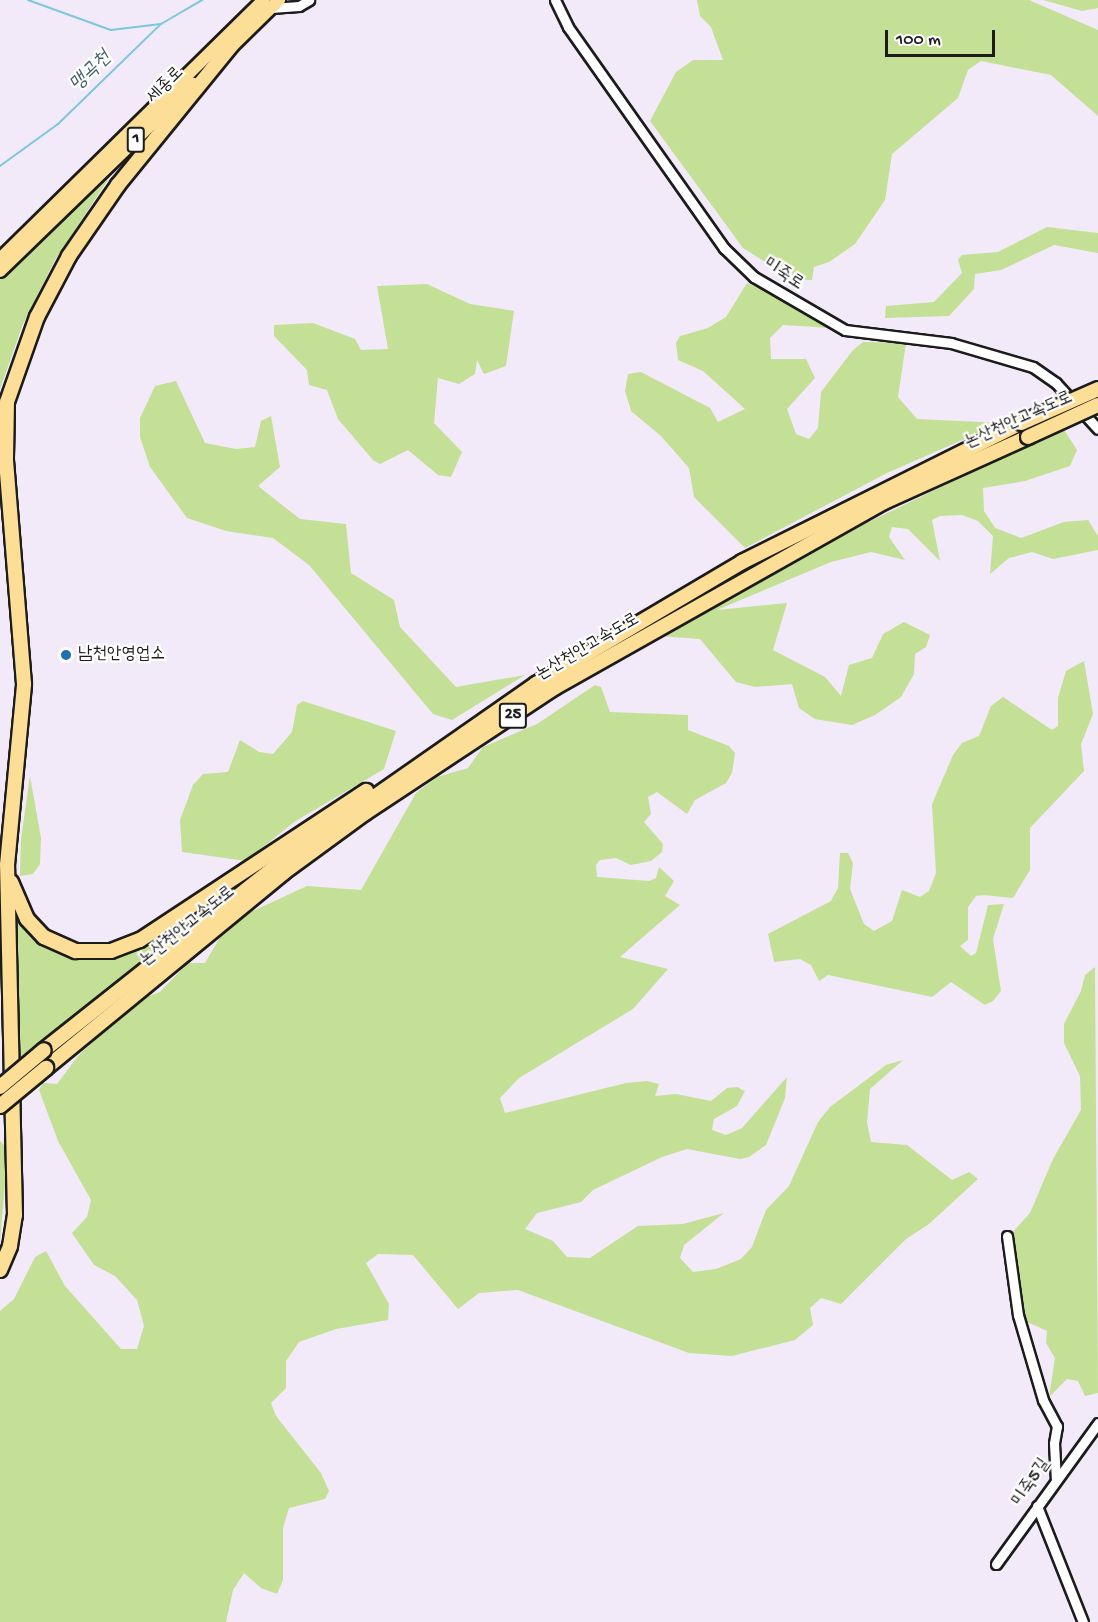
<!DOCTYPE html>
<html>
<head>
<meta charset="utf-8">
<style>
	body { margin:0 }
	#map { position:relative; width:1098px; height:1622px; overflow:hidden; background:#f2eaf8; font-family:"Gochi Hand","Poor Story",sans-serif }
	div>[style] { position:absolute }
	.green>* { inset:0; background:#c4df96 }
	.stream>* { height:2px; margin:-1px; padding:0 1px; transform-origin:1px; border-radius:1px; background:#7ec6de }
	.roads { filter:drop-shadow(2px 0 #1c1c1c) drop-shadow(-2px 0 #1c1c1c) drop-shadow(0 2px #1c1c1c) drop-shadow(0 -2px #1c1c1c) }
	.minor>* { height:9px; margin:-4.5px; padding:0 4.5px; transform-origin:4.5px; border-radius:4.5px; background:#fff }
	.major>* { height:12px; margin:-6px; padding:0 6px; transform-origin:6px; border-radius:6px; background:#fcde96 }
	.highway>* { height:14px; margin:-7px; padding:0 7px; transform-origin:7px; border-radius:7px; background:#fcde96 }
	.bridges { filter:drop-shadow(2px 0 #1c1c1c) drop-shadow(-2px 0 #1c1c1c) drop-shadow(0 2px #1c1c1c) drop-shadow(0 -2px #1c1c1c) }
	.highway-bridge>* { height:14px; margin:-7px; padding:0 7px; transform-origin:7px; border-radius:7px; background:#fcde96 }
	.dots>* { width:16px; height:16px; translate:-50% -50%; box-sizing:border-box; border:3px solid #fff; border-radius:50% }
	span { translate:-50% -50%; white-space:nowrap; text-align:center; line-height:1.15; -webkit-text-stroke:4.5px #fff; paint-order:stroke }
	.shield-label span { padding:2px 4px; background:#fff; border:2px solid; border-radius:4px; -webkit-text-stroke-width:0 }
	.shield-label { font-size:16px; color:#1c1c1c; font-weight:700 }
	.street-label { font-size:18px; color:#1c1c1c }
	.poi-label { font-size:18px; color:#1c1c1c }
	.left { translate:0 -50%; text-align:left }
	.water-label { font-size:20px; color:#43606a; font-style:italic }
	.scale { position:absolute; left:885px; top:30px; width:110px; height:27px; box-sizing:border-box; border:3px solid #1c1c1c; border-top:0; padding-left:8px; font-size:18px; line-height:21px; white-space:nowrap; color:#1c1c1c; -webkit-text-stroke:4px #fff; paint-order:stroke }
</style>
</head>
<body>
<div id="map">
	<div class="green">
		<div style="clip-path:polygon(697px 0,1029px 0,1098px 30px,1098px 116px,1051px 75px,981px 61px,968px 70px,958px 98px,892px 154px,885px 200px,855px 244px,829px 262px,814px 267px,812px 280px,792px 279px,743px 248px,650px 121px,676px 72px,693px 60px,723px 60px,711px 27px,700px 16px)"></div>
		<div style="clip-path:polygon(1043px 0,1098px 0,1098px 8px,1082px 11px)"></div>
		<div style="clip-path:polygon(115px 169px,55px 260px,23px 324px,0 389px,0 279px)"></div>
		<div style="clip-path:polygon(1047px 227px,1098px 233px,1098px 253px,1054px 245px,1001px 270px,975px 274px,974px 289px,949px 316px,885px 318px,886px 306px,934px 302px,962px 273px,958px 260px,962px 255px,998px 252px)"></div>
		<div style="clip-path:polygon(747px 283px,801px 306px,831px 328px,783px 325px,770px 338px,771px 359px,806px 359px,815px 378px,787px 409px,796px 434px,809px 439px,818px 428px,821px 392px,853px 350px,863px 342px,906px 343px,898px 397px,917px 419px,1001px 423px,887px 473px,745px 548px,694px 497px,689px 468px,661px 436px,631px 411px,625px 391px,628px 374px,641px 372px,710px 408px,718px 422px,745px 409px,703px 371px,678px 360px,676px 343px,680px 336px,708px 328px,726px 317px)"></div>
		<div style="clip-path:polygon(427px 284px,470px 304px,514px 311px,506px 366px,484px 374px,477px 360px,475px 374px,459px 384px,438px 378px,434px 423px,462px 452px,451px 477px,438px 475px,408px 450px,380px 464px,373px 460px,338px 419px,327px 390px,309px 385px,307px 370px,274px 336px,274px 325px,313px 323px,355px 339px,361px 350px,388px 349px,377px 286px)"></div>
		<div style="clip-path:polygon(176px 381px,205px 443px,236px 449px,255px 447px,261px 421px,271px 416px,280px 467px,258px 486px,300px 519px,346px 524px,351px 573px,394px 600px,400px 627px,456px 687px,525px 675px,452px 720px,433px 714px,309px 565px,273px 538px,226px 531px,187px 518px,150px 467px,140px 437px,140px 418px,155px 386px)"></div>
		<div style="clip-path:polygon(1063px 428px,1077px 450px,1070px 466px,1025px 481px,983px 488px,984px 511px,995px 528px,1021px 538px,1064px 522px,1088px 520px,1098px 536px,1098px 550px,1053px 559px,1032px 552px,1009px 558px,990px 574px,993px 536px,978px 521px,962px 515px,940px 516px,932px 520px,940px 561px,908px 529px,892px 527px,889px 537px,905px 560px,871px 552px,831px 562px,717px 610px,787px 603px,773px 650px,825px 677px,841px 696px,849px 665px,872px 658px,883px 634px,904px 622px,930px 635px,926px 647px,915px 654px,914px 674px,901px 697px,875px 715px,852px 725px,815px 719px,799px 708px,792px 684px,755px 687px,736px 682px,700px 639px,659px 636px,846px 533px)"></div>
		<div style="clip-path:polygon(1084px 661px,1093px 714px,1081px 744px,1084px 771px,1030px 828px,1030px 870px,1013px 898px,984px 895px,976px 896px,968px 907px,968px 940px,960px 946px,971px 956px,976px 953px,988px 905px,1004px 904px,993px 939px,1001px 991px,993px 1001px,985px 1005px,951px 982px,932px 997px,828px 975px,819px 981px,811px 965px,800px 959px,774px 962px,768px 934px,831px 901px,838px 888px,840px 853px,848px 853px,853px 863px,850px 889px,864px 924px,874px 931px,892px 921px,902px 890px,920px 897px,929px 891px,936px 873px,932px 804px,953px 755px,962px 743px,979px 736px,991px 706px,1003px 697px,1052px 730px,1058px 726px,1058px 698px,1066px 671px)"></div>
		<div style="clip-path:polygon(595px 685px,601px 687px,610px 712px,688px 715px,688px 730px,729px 746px,735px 753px,732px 773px,726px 783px,695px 800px,687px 814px,657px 792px,648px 797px,651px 814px,644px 822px,663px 844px,662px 852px,651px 861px,631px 865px,616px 858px,600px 860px,596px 865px,597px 877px,649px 881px,656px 878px,659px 867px,674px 881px,665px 896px,680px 905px,620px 957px,668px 969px,633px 1009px,519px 1078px,500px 1098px,505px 1113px,626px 1083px,647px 1081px,659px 1084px,655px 1096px,676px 1094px,711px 1101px,727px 1088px,737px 1087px,745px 1091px,737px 1106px,714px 1119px,712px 1130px,726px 1135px,742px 1128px,787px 1077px,785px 1098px,766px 1145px,749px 1157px,740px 1159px,687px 1149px,662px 1157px,593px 1190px,581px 1202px,537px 1213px,525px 1229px,553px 1241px,567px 1257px,590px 1258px,638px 1226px,683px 1224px,724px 1213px,684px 1245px,680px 1258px,693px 1272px,716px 1269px,741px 1259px,752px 1247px,766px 1210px,789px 1186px,818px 1122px,830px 1107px,886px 1065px,903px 1060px,870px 1089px,867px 1122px,871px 1142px,907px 1145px,952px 1180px,969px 1172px,978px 1179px,929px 1224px,906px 1239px,841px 1304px,821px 1298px,810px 1308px,813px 1325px,795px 1340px,732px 1356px,689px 1353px,518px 1290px,479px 1293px,458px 1309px,413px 1255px,378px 1254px,366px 1263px,389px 1304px,388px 1320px,336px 1329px,299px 1342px,286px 1361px,286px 1388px,271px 1403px,276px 1416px,321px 1473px,329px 1491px,325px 1499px,289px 1508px,283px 1528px,283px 1580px,277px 1594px,261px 1588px,244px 1573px,233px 1590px,226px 1622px,0 1622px,0 1311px,14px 1299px,35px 1257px,46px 1251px,65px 1286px,121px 1349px,137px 1349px,144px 1326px,137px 1300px,115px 1276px,94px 1265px,72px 1233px,87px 1217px,91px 1200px,58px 1141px,39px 1090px,43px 1083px,57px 1084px,78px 1056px,136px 1001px,160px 992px,188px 963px,205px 963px,222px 934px,242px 916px,307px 886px,361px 890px,416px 793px,437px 777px,468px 768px,483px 747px,537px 724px)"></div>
		<div style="clip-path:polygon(303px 701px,396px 731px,384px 769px,294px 822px,246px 861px,182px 852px,180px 820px,193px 785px,203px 774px,228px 772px,240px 740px,259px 752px,273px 754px,292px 732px,297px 705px)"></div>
		<div style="clip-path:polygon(30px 776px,41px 838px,40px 864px,33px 874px,20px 876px,21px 839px)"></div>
		<div style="clip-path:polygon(288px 846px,175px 936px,20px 1061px,15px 902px,26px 924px,108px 956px)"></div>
		<div style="clip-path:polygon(1095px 967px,1098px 1393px,1085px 1396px,1078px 1381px,1067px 1379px,1049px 1397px,1055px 1358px,1046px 1343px,1047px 1331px,1023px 1320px,1012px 1233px,1030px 1213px,1053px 1159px,1081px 1110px,1080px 1076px,1064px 1043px,1064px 1024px,1081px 991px,1085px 975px)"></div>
		<div style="clip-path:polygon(0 1141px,5px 1146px,5px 1183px,0 1242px)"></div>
	</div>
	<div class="stream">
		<div style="left:28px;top:0;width:88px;rotate:19.9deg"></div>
		<div style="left:111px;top:30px;width:50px;rotate:-6.8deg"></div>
		<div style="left:0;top:166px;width:72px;rotate:-35.9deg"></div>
		<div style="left:58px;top:124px;width:144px;rotate:-44.2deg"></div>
		<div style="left:161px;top:24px;width:48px;rotate:-30.3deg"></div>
	</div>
	<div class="roads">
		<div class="minor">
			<div style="left:555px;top:0;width:30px;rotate:64deg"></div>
			<div style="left:568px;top:27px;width:271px;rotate:54.8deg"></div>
			<div style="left:724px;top:248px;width:42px;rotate:44deg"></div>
			<div style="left:754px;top:277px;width:105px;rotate:30.2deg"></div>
			<div style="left:845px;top:330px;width:107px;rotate:7deg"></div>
			<div style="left:951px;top:343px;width:85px;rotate:16.3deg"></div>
			<div style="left:1033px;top:367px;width:28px;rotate:35deg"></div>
			<div style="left:1056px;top:383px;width:62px;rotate:47.6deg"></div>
			<div style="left:271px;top:8px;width:28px;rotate:-4deg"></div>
			<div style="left:299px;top:6px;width:12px;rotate:-31deg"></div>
			<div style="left:1007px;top:1236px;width:80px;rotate:82.1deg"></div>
			<div style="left:1018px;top:1315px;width:89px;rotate:73.6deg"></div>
			<div style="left:1043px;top:1400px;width:30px;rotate:62deg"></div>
			<div style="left:1057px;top:1426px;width:17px;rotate:100deg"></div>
			<div style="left:1054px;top:1443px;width:36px;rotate:87deg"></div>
			<div style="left:1037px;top:1506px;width:125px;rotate:68.4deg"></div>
			<div style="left:996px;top:1564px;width:174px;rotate:-54.1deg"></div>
		</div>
		<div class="major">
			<div style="left:225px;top:53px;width:76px;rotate:-44.5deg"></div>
			<div style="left:0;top:259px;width:370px;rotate:-44.5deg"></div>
			<div style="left:0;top:271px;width:269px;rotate:-44.1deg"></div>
		</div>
		<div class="highway">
			<div style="left:11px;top:882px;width:40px;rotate:66.6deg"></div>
			<div style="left:27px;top:919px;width:25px;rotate:47deg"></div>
			<div style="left:44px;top:937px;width:35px;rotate:24deg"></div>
			<div style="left:76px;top:951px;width:35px"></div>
			<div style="left:111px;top:951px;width:31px;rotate:-21deg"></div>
			<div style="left:140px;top:940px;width:271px;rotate:-33.4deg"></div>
			<div style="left:44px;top:1050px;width:303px;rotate:-38.4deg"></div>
			<div style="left:281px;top:862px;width:311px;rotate:-34.9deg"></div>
			<div style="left:536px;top:684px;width:239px;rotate:-30.6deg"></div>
			<div style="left:742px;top:562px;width:312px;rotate:-26.5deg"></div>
			<div style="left:46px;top:1068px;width:307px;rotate:-39.4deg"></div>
			<div style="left:283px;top:873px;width:102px;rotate:-36.2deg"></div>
			<div style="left:365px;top:813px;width:227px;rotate:-33.5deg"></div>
			<div style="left:554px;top:688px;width:379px;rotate:-29.4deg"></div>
			<div style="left:884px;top:502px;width:158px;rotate:-24.3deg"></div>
			<div style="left:0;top:1270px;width:26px;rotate:-67deg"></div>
			<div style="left:10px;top:1246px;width:31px;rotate:-81deg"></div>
			<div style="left:15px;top:1215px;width:350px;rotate:-91.3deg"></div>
			<div style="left:7px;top:865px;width:182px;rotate:-84.6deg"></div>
			<div style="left:24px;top:684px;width:227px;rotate:-94.6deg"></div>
			<div style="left:6px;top:458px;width:56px;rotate:-89deg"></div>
			<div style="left:7px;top:402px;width:90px;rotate:-70.6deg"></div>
			<div style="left:37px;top:317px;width:69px;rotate:-62.3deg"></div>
			<div style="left:69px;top:256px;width:86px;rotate:-55.4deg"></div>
			<div style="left:118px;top:185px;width:179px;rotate:-50.9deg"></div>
		</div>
	</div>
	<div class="bridges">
		<div class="highway-bridge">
			<div style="left:1021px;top:423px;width:84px;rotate:-23.8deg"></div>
			<div style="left:1028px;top:437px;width:77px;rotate:-24.6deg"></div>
			<div style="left:0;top:1087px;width:57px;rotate:-40.1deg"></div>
			<div style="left:0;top:1106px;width:60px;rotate:-39.6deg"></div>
		</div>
	</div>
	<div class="dots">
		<div style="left:66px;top:655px;background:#1f6fb2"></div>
	</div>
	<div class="shield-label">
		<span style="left:136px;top:140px">1</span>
		<span style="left:513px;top:716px">25</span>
	</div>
	<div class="street-label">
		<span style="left:166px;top:86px;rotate:-45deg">세종로</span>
		<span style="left:783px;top:275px;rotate:33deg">미죽로</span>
		<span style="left:1019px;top:421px;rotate:-24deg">논산천안고속도로</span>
		<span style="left:588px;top:648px;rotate:-30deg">논산천안고속도로</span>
		<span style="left:188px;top:927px;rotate:-39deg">논산천안고속도로</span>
		<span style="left:1032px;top:1483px;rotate:-56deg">미죽5길</span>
	</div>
	<div class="poi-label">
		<span class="left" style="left:78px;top:655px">남천안영업소</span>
	</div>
	<div class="water-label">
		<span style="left:91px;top:72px;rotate:-44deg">맹곡천</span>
	</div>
	<div class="scale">100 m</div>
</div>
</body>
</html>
